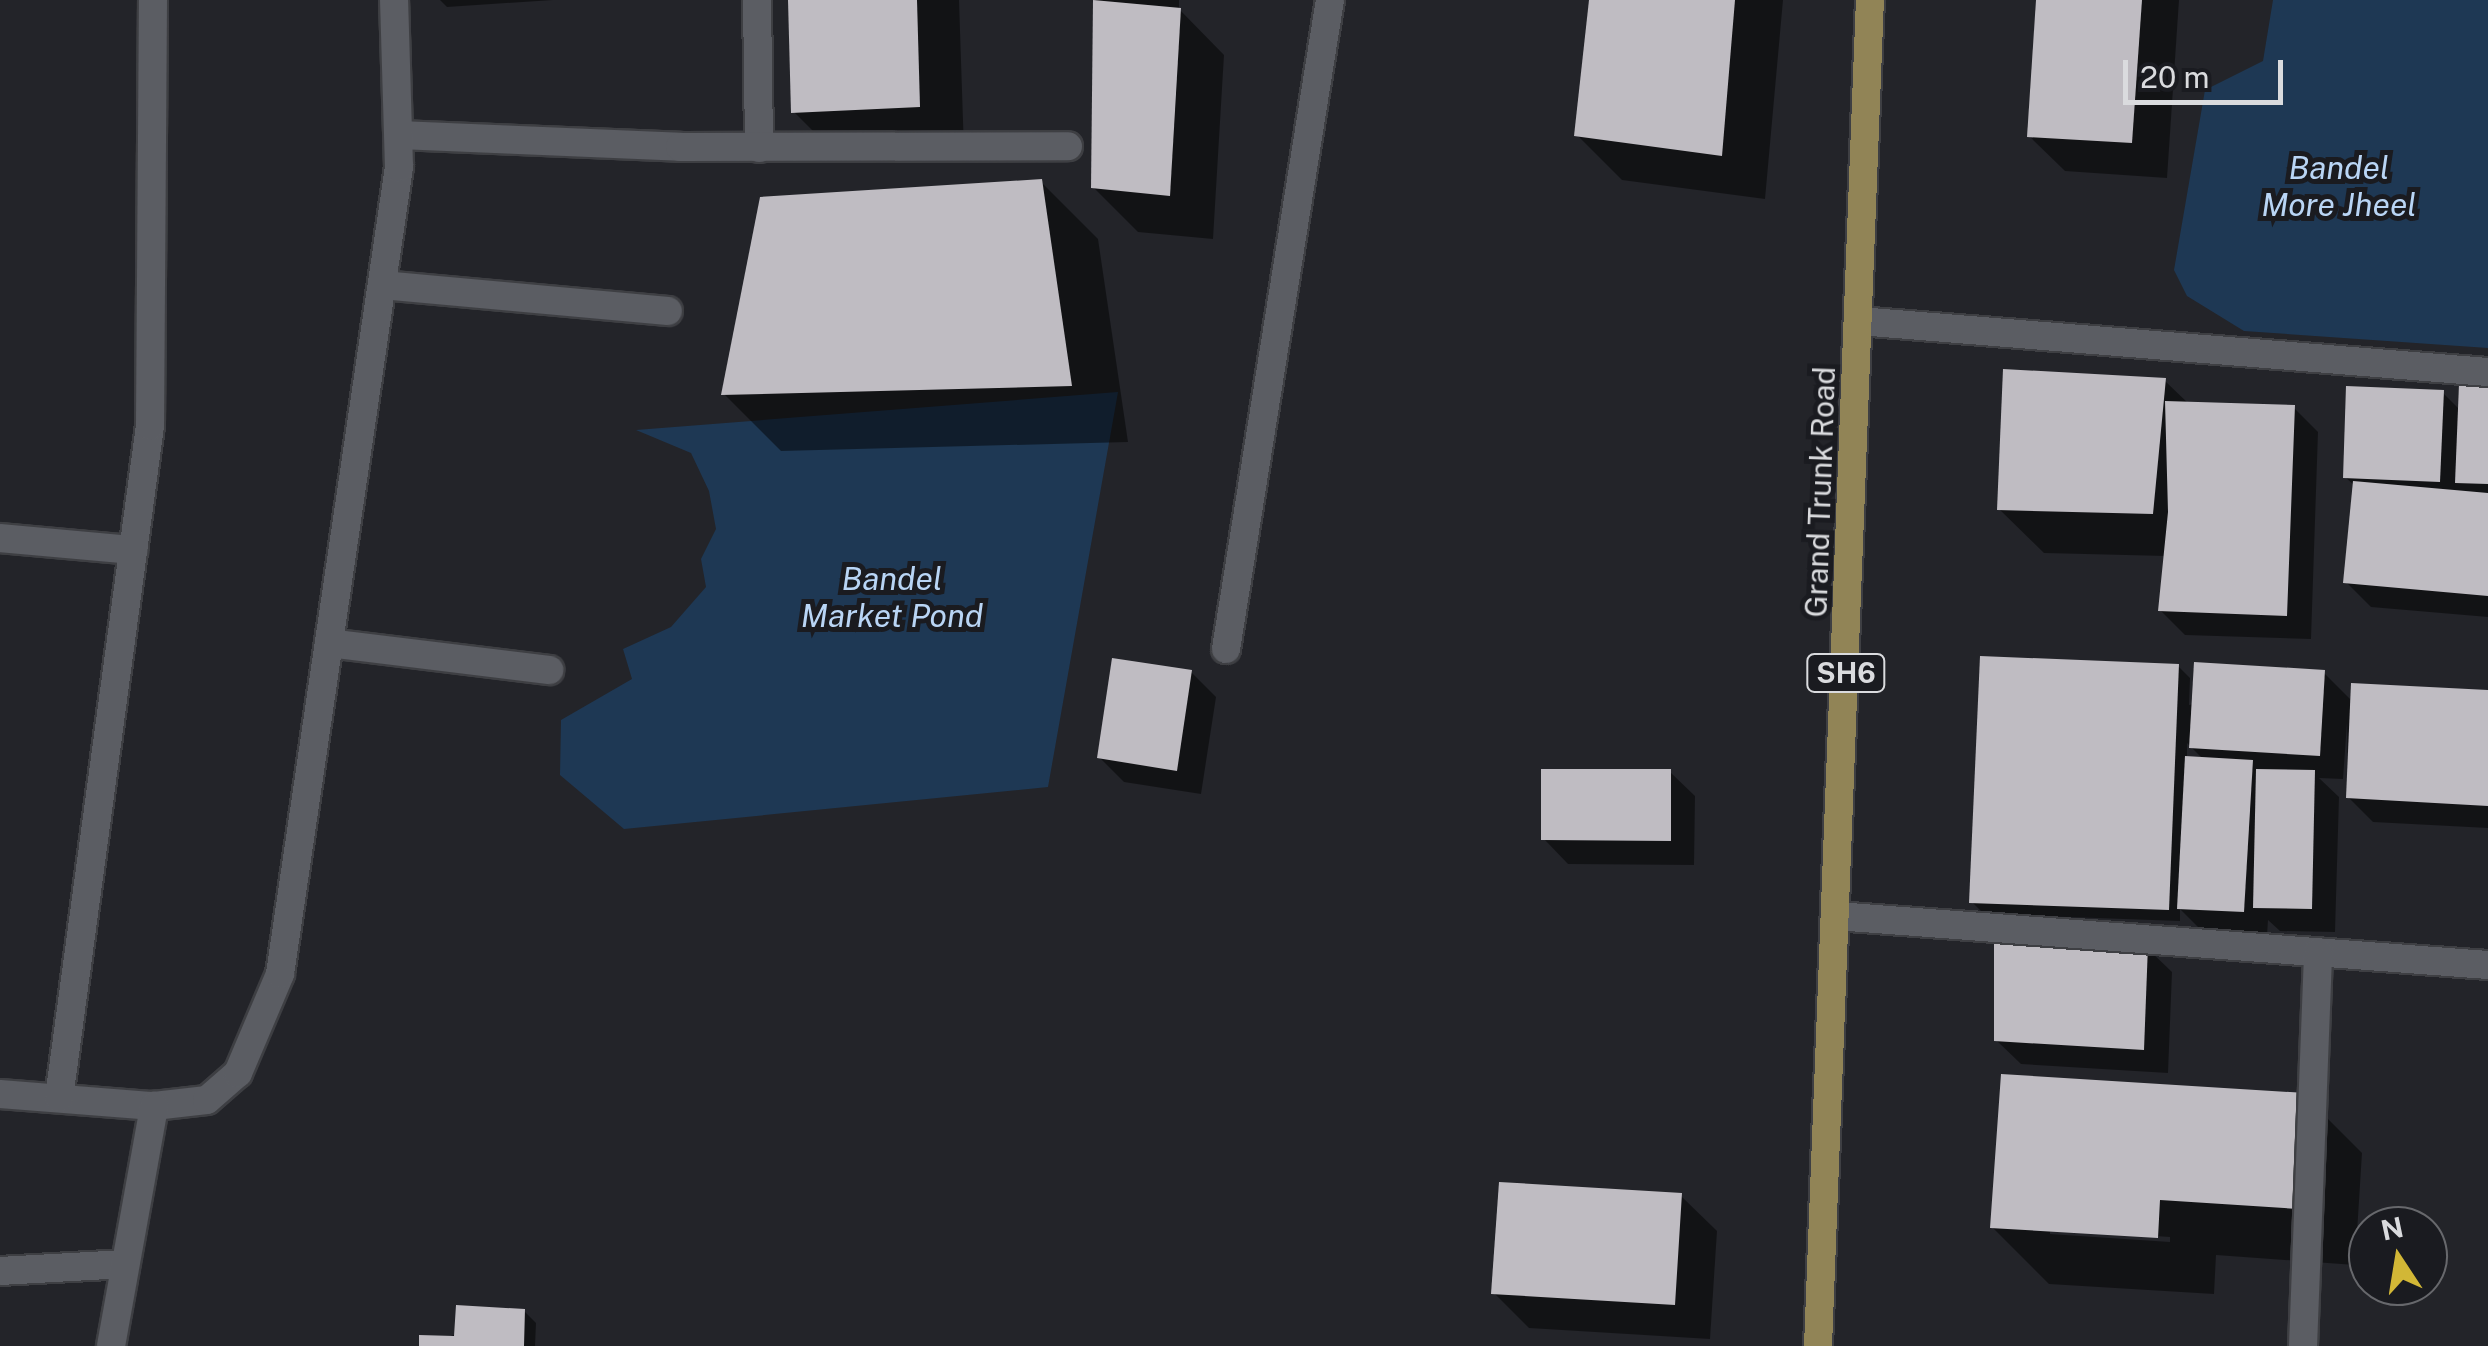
<!DOCTYPE html>
<html>
<head>
<meta charset="utf-8">
<style>
	body { margin:0 }
	#map { position:relative; width:2488px; height:1346px; overflow:hidden; background:#232429; font-family:"Public Sans",sans-serif }
	div>[style] { position:absolute }
	.water>* { inset:0; background:#1e3854 }
	.shadow>* { inset:0; background:#0007 }
	.building>* { inset:0; background:#bfbcc2 }
	.roads { filter:drop-shadow(2px 0 #3e3f43) drop-shadow(-2px 0 #3e3f43) drop-shadow(0 2px #3e3f43) drop-shadow(0 -2px #3e3f43) }
	.minor>* { height:28px; margin:-14px; padding:0 14px; transform-origin:14px; border-radius:14px; background:#5b5d63 }
	.primary>* { height:28px; margin:-14px; padding:0 14px; transform-origin:14px; border-radius:14px; background:#918456 }
	span { translate:-50% -50%; white-space:nowrap; text-align:center; line-height:1.15; -webkit-text-stroke:10px #1a1b20; paint-order:stroke }
	.shield-label span { padding:2px 8px; background:#1a1b20; border:2px solid; border-radius:8px; -webkit-text-stroke-width:0 }
	.shield-label { font-size:28px; color:#dadbde; font-weight:700 }
	.street-label { font-size:30px; color:#dadbde }
	.water-label { font-size:32px; color:#b9d5f5; font-style:italic }
	.north { position:absolute; left:2348px; top:1206px; width:100px; height:100px; box-sizing:border-box; background:#1a1b20; border:2px solid #67686c; border-radius:50%; rotate:348deg; font-size:28px; font-weight:700; line-height:40px; text-align:center; color:#dadbde }
	.north::after { content:''; display:block; margin:auto; width:35px; height:45px; background:#d2b736; clip-path:polygon(50% 0,100% 100%,50% 72%,0 100%) }
	.scale { position:absolute; left:2123px; top:60px; width:160px; height:45px; box-sizing:border-box; border:5px solid #dadbde; border-top:0; padding-left:12px; font-size:30px; line-height:35px; white-space:nowrap; color:#dadbde; -webkit-text-stroke:8px #1a1b20; paint-order:stroke }
</style>
</head>
<body>
<div id="map">
	<div class="water">
		<div style="clip-path:polygon(2273px 0,2488px 0,2488px 348px,2244px 331px,2187px 296px,2174px 270px,2205px 90px,2263px 61px)"></div>
		<div style="clip-path:polygon(1118px 392px,1048px 787px,624px 829px,560px 775px,561px 720px,632px 679px,623px 649px,671px 627px,706px 587px,701px 559px,716px 529px,709px 491px,691px 453px,636px 430px)"></div>
	</div>
	<div class="shadow">
		<div style="clip-path:polygon(440px 0,553px 0,447px 7px)"></div>
		<div style="clip-path:polygon(790px 0,959px 0,964px 151px,838px 156px,794px 112px)"></div>
		<div style="clip-path:polygon(1096px 0,1179px 0,1179px 9px,1224px 55px,1213px 239px,1138px 232px,1093px 187px)"></div>
		<div style="clip-path:polygon(1591px 0,1783px 0,1765px 199px,1622px 180px,1577px 135px)"></div>
		<div style="clip-path:polygon(2039px 0,2179px 0,2167px 178px,2065px 171px,2029px 136px)"></div>
		<div style="clip-path:polygon(1041px 182px,1098px 239px,1128px 442px,781px 451px,724px 394px)"></div>
		<div style="clip-path:polygon(2165px 381px,2189px 404px,2294px 408px,2318px 432px,2311px 639px,2185px 635px,2160px 610px,2166px 556px,2044px 553px,1999px 509px)"></div>
		<div style="clip-path:polygon(2488px 387px,2488px 617px,2371px 607px,2346px 582px,2355px 486px,2345px 477px,2443px 393px,2461px 411px)"></div>
		<div style="clip-path:polygon(evenodd,2178px 666px,2190px 678px,2189px 705px,2324px 673px,2353px 702px,2488px 693px,2488px 828px,2373px 822px,2348px 797px,2347px 723px,2343px 779px,2319px 778px,2339px 797px,2335px 932px,2280px 931px,2268px 920px,2267px 936px,2204px 933px,2180px 909px,2180px 921px,1984px 914px,1972px 902px,2178px 666px,2187px 743px,2204px 760px,2187px 759px,2187px 743px)"></div>
		<div style="clip-path:polygon(1191px 672px,1216px 697px,1201px 794px,1124px 782px,1099px 757px)"></div>
		<div style="clip-path:polygon(1670px 772px,1695px 796px,1694px 865px,1568px 864px,1544px 839px)"></div>
		<div style="clip-path:polygon(2147px 948px,2172px 972px,2168px 1073px,2021px 1064px,1996px 1040px)"></div>
		<div style="clip-path:polygon(evenodd,2305px 1096px,2362px 1153px,2355px 1265px,2216px 1255px,2214px 1294px,2049px 1284px,1992px 1227px,2305px 1096px,2050px 1229px,2170px 1237px,2170px 1242px,2050px 1234px,2050px 1229px)"></div>
		<div style="clip-path:polygon(1681px 1196px,1717px 1231px,1710px 1339px,1529px 1328px,1494px 1293px)"></div>
		<div style="clip-path:polygon(524px 1311px,536px 1323px,535px 1346px,421px 1346px)"></div>
	</div>
	<div class="building">
		<div style="clip-path:polygon(788px 0,917px 0,920px 107px,791px 113px)"></div>
		<div style="clip-path:polygon(1093px 0,1181px 8px,1170px 196px,1091px 188px)"></div>
		<div style="clip-path:polygon(1589px 0,1735px 0,1722px 156px,1574px 136px)"></div>
		<div style="clip-path:polygon(2036px 0,2142px 0,2132px 143px,2027px 137px)"></div>
		<div style="clip-path:polygon(1042px 179px,1072px 386px,721px 395px,760px 197px)"></div>
		<div style="clip-path:polygon(2003px 369px,2166px 378px,2153px 514px,1997px 510px)"></div>
		<div style="clip-path:polygon(2459px 384px,2488px 385px,2488px 484px,2455px 483px)"></div>
		<div style="clip-path:polygon(2346px 386px,2444px 390px,2440px 482px,2343px 478px)"></div>
		<div style="clip-path:polygon(2165px 401px,2295px 405px,2287px 616px,2158px 611px,2168px 512px)"></div>
		<div style="clip-path:polygon(2353px 481px,2488px 493px,2488px 596px,2343px 583px)"></div>
		<div style="clip-path:polygon(1980px 656px,2179px 664px,2169px 910px,1969px 903px)"></div>
		<div style="clip-path:polygon(1112px 658px,1192px 670px,1177px 771px,1097px 758px)"></div>
		<div style="clip-path:polygon(2194px 662px,2325px 670px,2320px 756px,2189px 748px)"></div>
		<div style="clip-path:polygon(2351px 683px,2488px 690px,2488px 806px,2346px 798px)"></div>
		<div style="clip-path:polygon(2185px 756px,2253px 760px,2244px 912px,2177px 909px)"></div>
		<div style="clip-path:polygon(1541px 769px,1671px 769px,1671px 841px,1541px 840px)"></div>
		<div style="clip-path:polygon(2256px 769px,2315px 770px,2312px 909px,2253px 908px)"></div>
		<div style="clip-path:polygon(1994px 939px,2148px 945px,2144px 1050px,1994px 1041px)"></div>
		<div style="clip-path:polygon(2001px 1074px,2306px 1093px,2298px 1209px,2160px 1200px,2158px 1238px,1990px 1228px)"></div>
		<div style="clip-path:polygon(1499px 1182px,1682px 1193px,1675px 1305px,1491px 1294px)"></div>
		<div style="clip-path:polygon(456px 1305px,525px 1309px,524px 1346px,419px 1346px,419px 1335px,454px 1336px)"></div>
	</div>
	<div class="roads">
		<div class="minor">
			<div style="left:757px;top:0;width:148px;rotate:89.2deg"></div>
			<div style="left:399px;top:135px;width:281px;rotate:2.4deg"></div>
			<div style="left:680px;top:147px;width:388px;rotate:-0.1deg"></div>
			<div style="left:382px;top:285px;width:287px;rotate:5.2deg"></div>
			<div style="left:1859px;top:321px;width:631px;rotate:4.64deg"></div>
			<div style="left:0;top:538px;width:134px;rotate:5.2deg"></div>
			<div style="left:329px;top:643px;width:222px;rotate:7deg"></div>
			<div style="left:1226px;top:649px;width:657px;rotate:-80.9deg"></div>
			<div style="left:1836px;top:916px;width:654px;rotate:4.3deg"></div>
			<div style="left:0;top:1094px;width:154px;rotate:4.5deg"></div>
			<div style="left:154px;top:1106px;width:53px;rotate:-6.5deg"></div>
			<div style="left:207px;top:1100px;width:41px;rotate:-41.1deg"></div>
			<div style="left:238px;top:1073px;width:108px;rotate:-67deg"></div>
			<div style="left:280px;top:974px;width:816px;rotate:-81.61deg"></div>
			<div style="left:399px;top:167px;width:167px;rotate:-91.7deg"></div>
			<div style="left:59px;top:1098px;width:678px;rotate:-82.29deg"></div>
			<div style="left:150px;top:426px;width:426px;rotate:-89.6deg"></div>
			<div style="left:0;top:1271px;width:124px;rotate:-3.2deg"></div>
			<div style="left:111px;top:1346px;width:244px;rotate:-79.8deg"></div>
			<div style="left:2303px;top:1346px;width:394px;rotate:-87.8deg"></div>
		</div>
		<div class="primary">
			<div style="left:1818px;top:1346px;width:1347px;rotate:-87.79deg"></div>
		</div>
	</div>
	<div class="shield-label">
		<span style="left:1846px;top:673px">SH6</span>
	</div>
	<div class="street-label">
		<span style="left:1820px;top:492px;rotate:-88deg">Grand Trunk Road</span>
	</div>
	<div class="water-label">
		<span style="left:2339px;top:187px">Bandel<br>More Jheel</span>
		<span style="left:892px;top:598px">Bandel<br>Market Pond</span>
	</div>
	<div class="north">N</div>
	<div class="scale">20 m</div>
</div>
</body>
</html>
